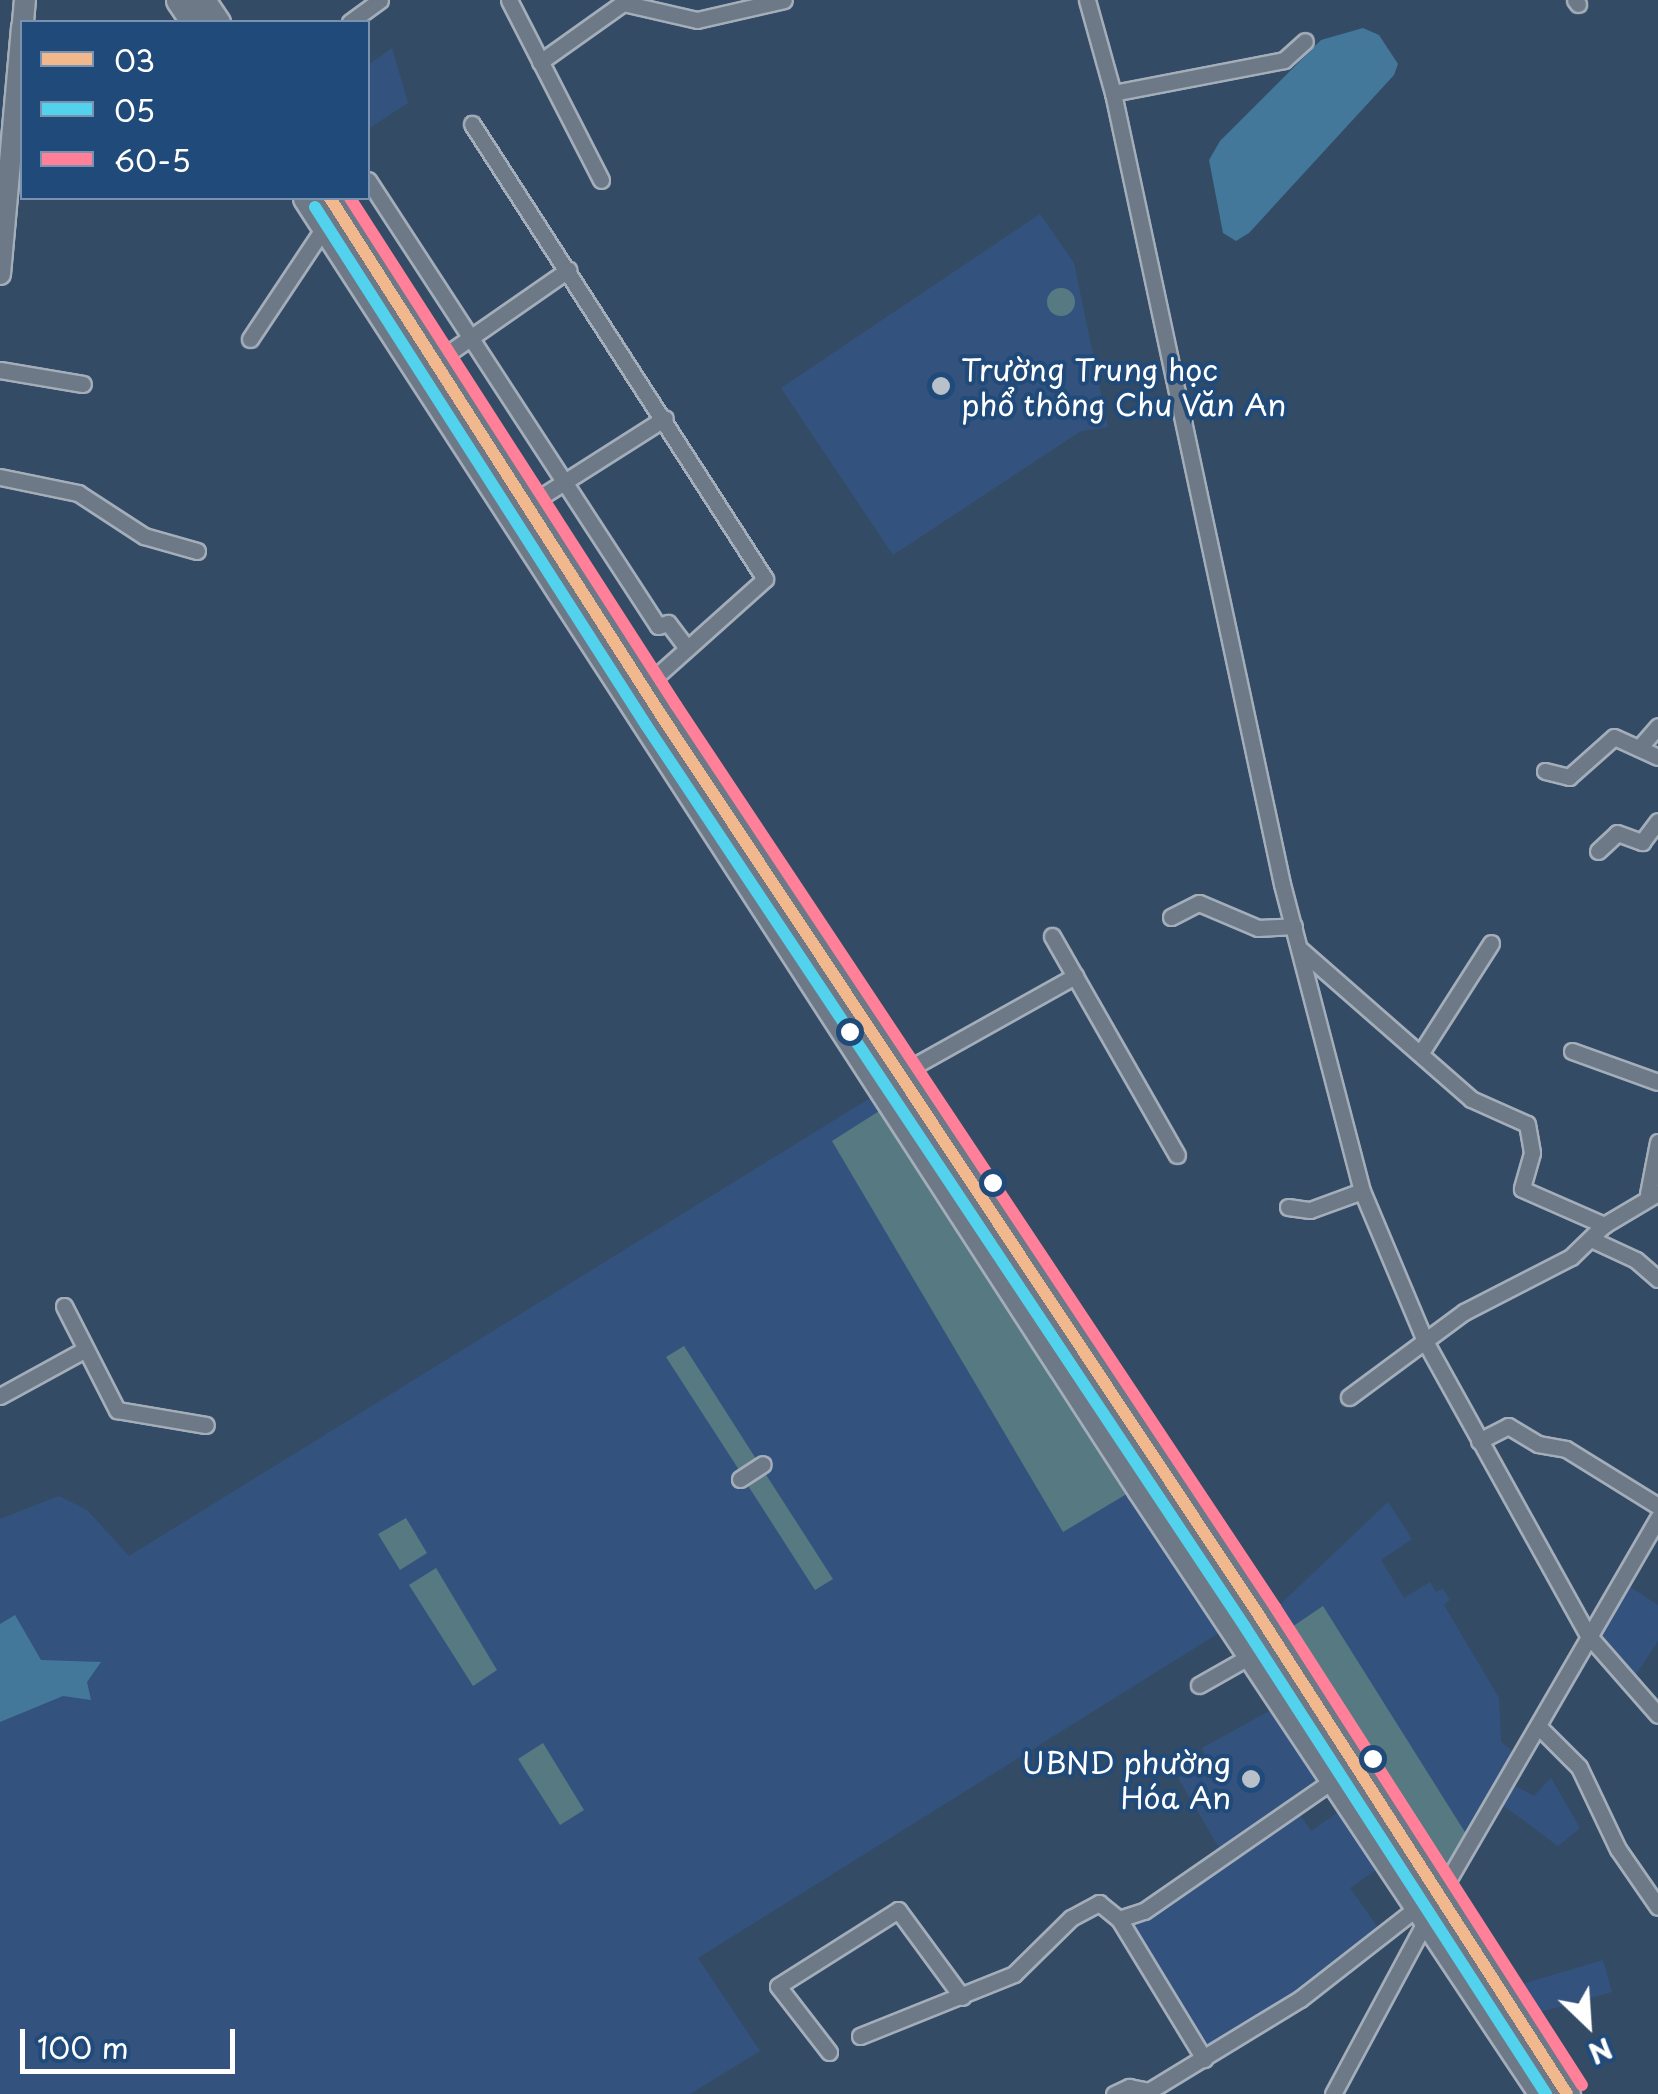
<!DOCTYPE html>
<html>
<head>
<meta charset="utf-8">
<style>
	body { margin:0 }
	#map { position:relative; width:1658px; height:2094px; overflow:hidden; background:#344b65; font-family:"Playpen Sans",sans-serif }
	div>[style] { position:absolute }
	.built>* { inset:0; background:#33537e }
	.green>* { inset:0; background:#577a82 }
	.round { border-radius:50% }
	.water>* { inset:0; background:#43789a }
	.roads { filter:drop-shadow(2px 0 #a4aeba) drop-shadow(-2px 0 #a4aeba) drop-shadow(0 2px #a4aeba) drop-shadow(0 -2px #a4aeba) }
	.minor>* { height:15px; margin:-7.5px; padding:0 7.5px; transform-origin:7.5px; border-radius:7.5px; background:#6d7986 }
	.tertiary>* { height:20px; margin:-10px; padding:0 10px; transform-origin:10px; border-radius:10px; background:#6d7986 }
	.primary>* { height:25px; margin:-12.5px; padding:0 12.5px; transform-origin:12.5px; border-radius:12.5px; background:#6d7986 }
	.bus-1>* { height:12px; margin:-6px; padding:0 6px; transform-origin:6px; border-radius:6px; background:#f1b78d }
	.bus-2>* { height:12px; margin:-6px; padding:0 6px; transform-origin:6px; border-radius:6px; background:#53d2ee }
	.bus-3>* { height:12px; margin:-6px; padding:0 6px; transform-origin:6px; border-radius:6px; background:#ff8098 }
	.dots>* { width:28px; height:28px; translate:-50% -50%; box-sizing:border-box; border:5px solid #1f4a7a; border-radius:50% }
	span { translate:-50% -50%; white-space:nowrap; text-align:center; line-height:1.15; -webkit-text-stroke:8px #1f4a7a; paint-order:stroke }
	.poi-label { font-size:30px; color:#fff }
	.left { translate:0 -50%; text-align:left }
	.right { translate:-100% -50%; text-align:right }
	.legend { position:absolute; left:20px; top:20px; width:350px; height:180px; box-sizing:border-box; background:#1f4a7a; border:2px solid #7992af; margin:0; padding:12px 18px; list-style:none; font-size:30px; color:#fff }
	.legend li { display:flex; align-items:center; gap:20px; height:50px }
	.legend b { width:50px; border:2px solid #7992af }
	.north { position:absolute; left:1538px; top:1974px; width:100px; height:100px; -webkit-text-stroke:8px #1f4a7a; paint-order:stroke; rotate:155deg; font-size:28px; font-weight:700; line-height:40px; text-align:center; color:#fff }
	.north::after { content:''; display:block; margin:auto; width:35px; height:45px; background:#fff; clip-path:polygon(50% 0,100% 100%,50% 72%,0 100%) }
	.scale { position:absolute; left:20px; top:2029px; width:215px; height:45px; box-sizing:border-box; border:5px solid #fff; border-top:0; padding-left:12px; font-size:30px; line-height:35px; white-space:nowrap; color:#fff; -webkit-text-stroke:8px #1f4a7a; paint-order:stroke }
</style>
</head>
<body>
<div id="map">
	<div class="built">
		<div style="clip-path:polygon(392px 48px,408px 103px,368px 129px,368px 65px)"></div>
		<div style="clip-path:polygon(1040px 214px,1074px 263px,1108px 427px,1081px 431px,893px 555px,781px 388px)"></div>
		<div style="clip-path:polygon(875px 1095px,1222px 1631px,698px 1958px,760px 2051px,690px 2094px,0 2094px,0 1519px,59px 1496px,87px 1510px,129px 1556px)"></div>
		<div style="clip-path:polygon(1388px 1502px,1412px 1539px,1381px 1560px,1404px 1598px,1430px 1582px,1436px 1592px,1443px 1589px,1450px 1600px,1444px 1605px,1499px 1698px,1501px 1742px,1518px 1755px,1442px 1882px,1268px 1616px)"></div>
		<div style="clip-path:polygon(1624px 1583px,1658px 1605px,1658px 1641px,1633px 1679px,1594px 1634px)"></div>
		<div style="clip-path:polygon(1273px 1709px,1323px 1780px,1221px 1851px,1178px 1778px,1207px 1760px,1202px 1748px)"></div>
		<div style="clip-path:polygon(1551px 1778px,1580px 1828px,1558px 1846px,1500px 1803px,1512px 1784px,1534px 1796px)"></div>
		<div style="clip-path:polygon(1296px 1809px,1311px 1831px,1343px 1809px,1382px 1866px,1350px 1888px,1379px 1929px,1297px 1996px,1205px 2051px,1128px 1925px)"></div>
		<div style="clip-path:polygon(1603px 1960px,1612px 1992px,1526px 2016px,1509px 1988px)"></div>
	</div>
	<div class="green">
		<div class="round" style="left:1047px;top:288px;width:28px;height:28px"></div>
		<div style="clip-path:polygon(884px 1108px,1130px 1492px,1063px 1532px,832px 1141px)"></div>
		<div style="clip-path:polygon(684px 1346px,758px 1462px,741px 1473px,666px 1357px)"></div>
		<div style="clip-path:polygon(763px 1470px,833px 1579px,815px 1590px,745px 1481px)"></div>
		<div style="clip-path:polygon(406px 1518px,427px 1553px,400px 1570px,378px 1534px)"></div>
		<div style="clip-path:polygon(436px 1568px,497px 1670px,473px 1686px,409px 1585px)"></div>
		<div style="clip-path:polygon(1323px 1606px,1468px 1837px,1442px 1882px,1280px 1635px)"></div>
		<div style="clip-path:polygon(543px 1743px,584px 1810px,560px 1825px,518px 1759px)"></div>
	</div>
	<div class="water">
		<div style="clip-path:polygon(1363px 28px,1379px 35px,1398px 64px,1394px 75px,1249px 233px,1236px 241px,1223px 233px,1209px 160px,1220px 141px,1321px 40px)"></div>
		<div style="clip-path:polygon(15px 1615px,41px 1660px,101px 1662px,87px 1682px,91px 1700px,63px 1696px,0 1722px,0 1624px)"></div>
	</div>
	<div class="roads">
		<div class="minor">
			<div style="left:509px;top:0;width:202px;rotate:62.9deg"></div>
			<div style="left:1087px;top:0;width:97px;rotate:74.4deg"></div>
			<div style="left:1113px;top:93px;width:809px;rotate:77.94deg"></div>
			<div style="left:1282px;top:884px;width:317px;rotate:75.4deg"></div>
			<div style="left:1362px;top:1191px;width:165px;rotate:67.2deg"></div>
			<div style="left:1426px;top:1343px;width:334px;rotate:61deg"></div>
			<div style="left:1588px;top:1635px;width:106px;rotate:48.8deg"></div>
			<div style="left:1575px;top:0;width:5px;rotate:53deg"></div>
			<div style="left:350px;top:22px;width:37px;rotate:-36deg"></div>
			<div style="left:540px;top:62px;width:102px;rotate:-35.4deg"></div>
			<div style="left:623px;top:3px;width:76px;rotate:12.9deg"></div>
			<div style="left:697px;top:20px;width:89px;rotate:-12.9deg"></div>
			<div style="left:1113px;top:93px;width:174px;rotate:-10.9deg"></div>
			<div style="left:1284px;top:60px;width:28px;rotate:-42deg"></div>
			<div style="left:472px;top:124px;width:541px;rotate:57.22deg"></div>
			<div style="left:765px;top:579px;width:162px;rotate:138.2deg"></div>
			<div style="left:368px;top:180px;width:532px;rotate:56.97deg"></div>
			<div style="left:658px;top:626px;width:10px;rotate:-17deg"></div>
			<div style="left:668px;top:623px;width:31px;rotate:53deg"></div>
			<div style="left:250px;top:339px;width:136px;rotate:-56.4deg"></div>
			<div style="left:437px;top:361px;width:160px;rotate:-34.8deg"></div>
			<div style="left:0;top:370px;width:84px;rotate:9.6deg"></div>
			<div style="left:0;top:477px;width:80px;rotate:11.6deg"></div>
			<div style="left:78px;top:493px;width:79px;rotate:33.1deg"></div>
			<div style="left:144px;top:536px;width:55px;rotate:15.8deg"></div>
			<div style="left:528px;top:505px;width:162px;rotate:-32.4deg"></div>
			<div style="left:1639px;top:748px;width:29px;rotate:-49deg"></div>
			<div style="left:1545px;top:771px;width:25px;rotate:14deg"></div>
			<div style="left:1569px;top:777px;width:60px;rotate:-41.6deg"></div>
			<div style="left:1614px;top:737px;width:48px;rotate:24.4deg"></div>
			<div style="left:1598px;top:851px;width:26px;rotate:-43deg"></div>
			<div style="left:1617px;top:833px;width:27px;rotate:20deg"></div>
			<div style="left:1642px;top:842px;width:26px;rotate:-53deg"></div>
			<div style="left:1171px;top:917px;width:31px;rotate:-27deg"></div>
			<div style="left:1199px;top:903px;width:64px;rotate:23deg"></div>
			<div style="left:1258px;top:928px;width:36px;rotate:-3deg"></div>
			<div style="left:1052px;top:936px;width:252px;rotate:60.3deg"></div>
			<div style="left:1301px;top:950px;width:226px;rotate:41.2deg"></div>
			<div style="left:1471px;top:1099px;width:61px;rotate:24.1deg"></div>
			<div style="left:1527px;top:1124px;width:29px;rotate:80deg"></div>
			<div style="left:1532px;top:1153px;width:37px;rotate:106deg"></div>
			<div style="left:1522px;top:1189px;width:90px;rotate:23.7deg"></div>
			<div style="left:1422px;top:1051px;width:128px;rotate:-57.4deg"></div>
			<div style="left:1572px;top:1051px;width:91px;rotate:19.8deg"></div>
			<div style="left:898px;top:1075px;width:203px;rotate:-29.2deg"></div>
			<div style="left:1648px;top:1194px;width:53px;rotate:-79.1deg"></div>
			<div style="left:1288px;top:1207px;width:22px;rotate:8deg"></div>
			<div style="left:1310px;top:1210px;width:55px;rotate:-20.1deg"></div>
			<div style="left:1593px;top:1240px;width:47px;rotate:24.9deg"></div>
			<div style="left:1636px;top:1260px;width:29px;rotate:41deg"></div>
			<div style="left:64px;top:1306px;width:117px;rotate:63deg"></div>
			<div style="left:117px;top:1410px;width:90px;rotate:9.6deg"></div>
			<div style="left:0;top:1396px;width:96px;rotate:-28.7deg"></div>
			<div style="left:1349px;top:1397px;width:143px;rotate:-36.5deg"></div>
			<div style="left:1464px;top:1312px;width:120px;rotate:-27.2deg"></div>
			<div style="left:1571px;top:1257px;width:46px;rotate:-44.1deg"></div>
			<div style="left:1604px;top:1225px;width:63px;rotate:-30.7deg"></div>
			<div style="left:1479px;top:1441px;width:33px;rotate:-27deg"></div>
			<div style="left:1508px;top:1426px;width:35px;rotate:31deg"></div>
			<div style="left:1538px;top:1444px;width:28px;rotate:10deg"></div>
			<div style="left:1566px;top:1449px;width:108px;rotate:31.8deg"></div>
			<div style="left:740px;top:1479px;width:27px;rotate:-33deg"></div>
			<div style="left:1199px;top:1685px;width:59px;rotate:-29.6deg"></div>
			<div style="left:1540px;top:1728px;width:55px;rotate:45deg"></div>
			<div style="left:1579px;top:1767px;width:91px;rotate:64.6deg"></div>
			<div style="left:1618px;top:1849px;width:70px;rotate:55.4deg"></div>
			<div style="left:1440px;top:1894px;width:435px;rotate:-59.9deg"></div>
			<div style="left:1119px;top:1919px;width:26px;rotate:-18deg"></div>
			<div style="left:1144px;top:1911px;width:230px;rotate:-34.7deg"></div>
			<div style="left:860px;top:2036px;width:166px;rotate:-21.9deg"></div>
			<div style="left:1014px;top:1974px;width:80px;rotate:-44.5deg"></div>
			<div style="left:1071px;top:1918px;width:32px;rotate:-28deg"></div>
			<div style="left:1099px;top:1903px;width:26px;rotate:39deg"></div>
			<div style="left:1119px;top:1919px;width:164px;rotate:58.7deg"></div>
			<div style="left:829px;top:2052px;width:83px;rotate:-127.7deg"></div>
			<div style="left:778px;top:1986px;width:142px;rotate:-32.3deg"></div>
			<div style="left:898px;top:1910px;width:108px;rotate:53.7deg"></div>
			<div style="left:1114px;top:2094px;width:17px;rotate:-25deg"></div>
			<div style="left:1129px;top:2087px;width:20px;rotate:11deg"></div>
			<div style="left:1149px;top:2091px;width:177px;rotate:-31.4deg"></div>
			<div style="left:1300px;top:1999px;width:151px;rotate:-38deg"></div>
			<div style="left:1333px;top:2094px;width:199px;rotate:-61.8deg"></div>
		</div>
		<div class="tertiary">
			<div style="left:23px;top:22px;width:22px;rotate:-85deg"></div>
			<div style="left:0;top:274px;width:249px;rotate:-84.9deg"></div>
		</div>
		<div class="primary">
			<div style="left:179px;top:0;width:27px;rotate:56deg"></div>
			<div style="left:202px;top:0;width:27px;rotate:56deg"></div>
			<div style="left:306px;top:198px;width:1537px;rotate:57.14deg"></div>
			<div style="left:1140px;top:1489px;width:726px;rotate:56.4deg"></div>
			<div style="left:330px;top:198px;width:614px;rotate:57.37deg"></div>
			<div style="left:661px;top:715px;width:1083px;rotate:56.41deg"></div>
			<div style="left:1260px;top:1617px;width:567px;rotate:57.23deg"></div>
		</div>
	</div>
	<div class="bus-1">
		<div style="left:330px;top:198px;width:614px;rotate:57.37deg"></div>
		<div style="left:661px;top:715px;width:1083px;rotate:56.41deg"></div>
		<div style="left:1260px;top:1617px;width:567px;rotate:57.23deg"></div>
	</div>
	<div class="bus-2">
		<div style="left:315px;top:207px;width:615px;rotate:57.42deg"></div>
		<div style="left:646px;top:725px;width:1083px;rotate:56.41deg"></div>
		<div style="left:1245px;top:1627px;width:556px;rotate:57.2deg"></div>
	</div>
	<div class="bus-3">
		<div style="left:350px;top:198px;width:603px;rotate:57.26deg"></div>
		<div style="left:676px;top:705px;width:1083px;rotate:56.41deg"></div>
		<div style="left:1275px;top:1607px;width:568px;rotate:57.29deg"></div>
	</div>
	<div class="dots">
		<div style="left:941px;top:386px;background:#b8c0c9"></div>
		<div style="left:850px;top:1032px;background:#fff"></div>
		<div style="left:993px;top:1183px;background:#fff"></div>
		<div style="left:1373px;top:1759px;background:#fff"></div>
		<div style="left:1251px;top:1779px;background:#b8c0c9"></div>
	</div>
	<div class="poi-label">
		<span class="left" style="left:961px;top:386px">Trường Trung học<br>phổ thông Chu Văn An</span>
		<span class="right" style="left:1231px;top:1779px">UBND phường<br>Hóa An</span>
	</div>
	<ul class="legend">
	<li><b style="height:12px;background:#f1b78d"></b>03</li>
	<li><b style="height:12px;background:#53d2ee"></b>05</li>
	<li><b style="height:12px;background:#ff8098"></b>60-5</li>
	</ul>
	<div class="north">N</div>
	<div class="scale">100 m</div>
</div>
</body>
</html>
